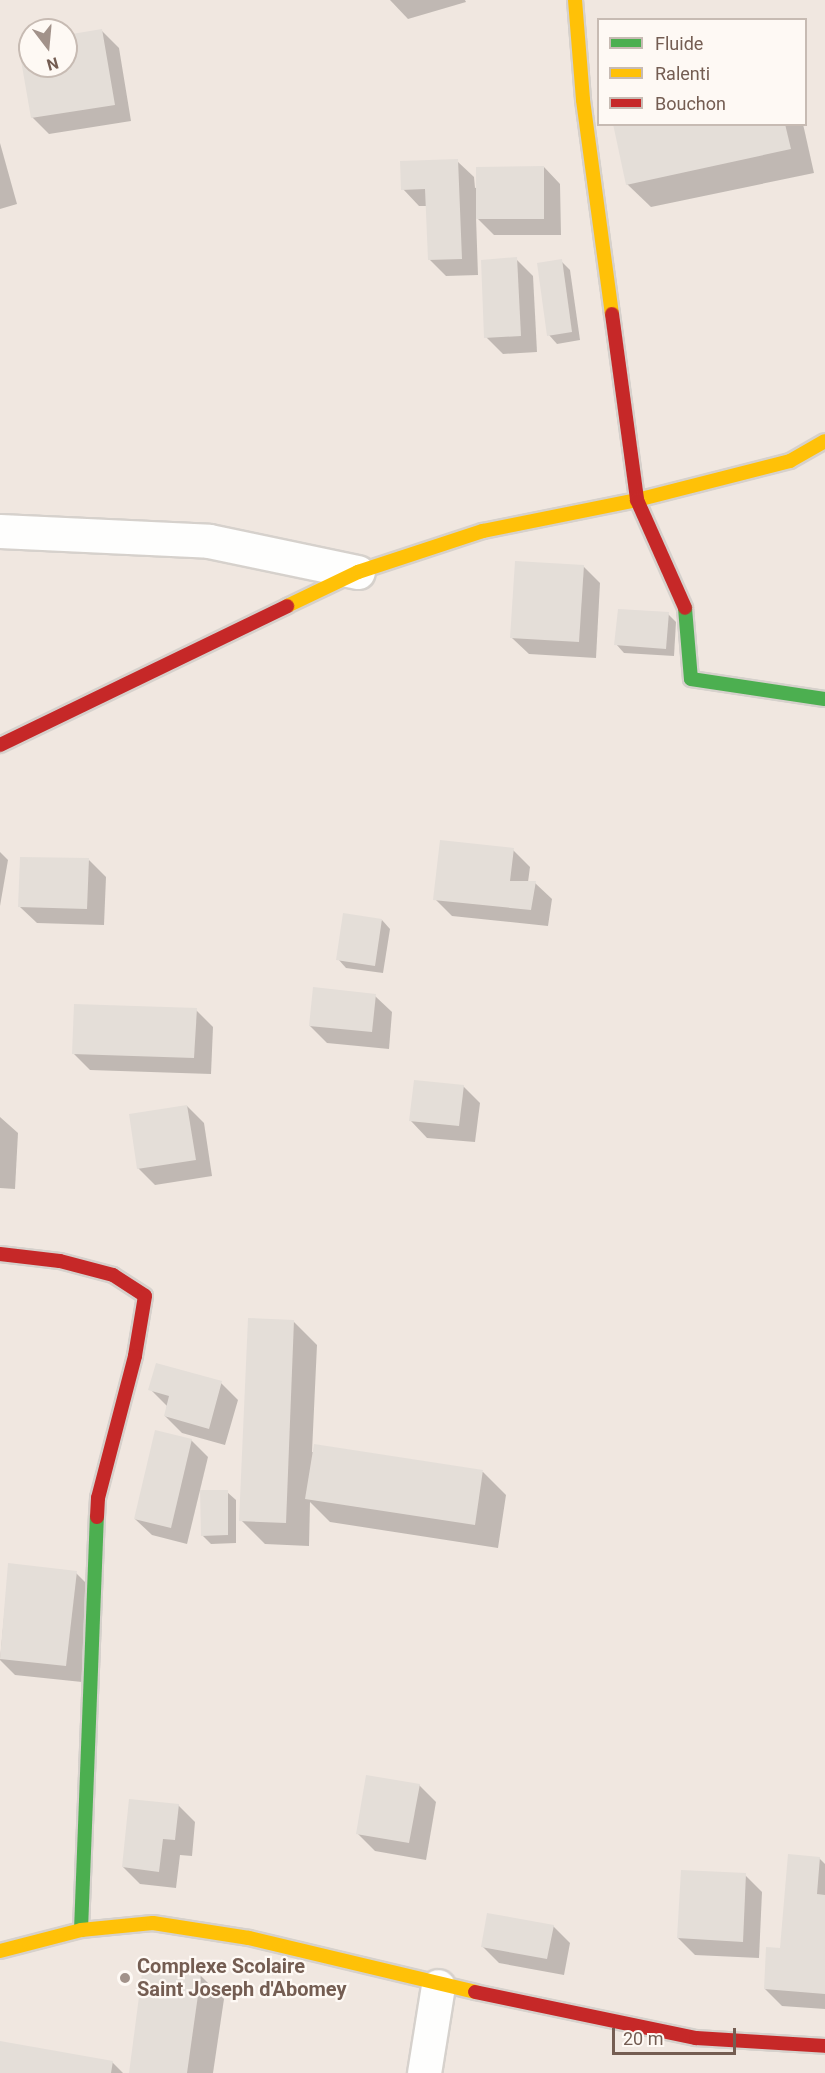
<!DOCTYPE html>
<html>
<head>
<meta charset="utf-8">
<style>
	body { margin:0 }
	#map { position:relative; width:825px; height:2073px; overflow:hidden; background:#f8f5f1; font-family:Roboto,sans-serif }
	div>[style] { position:absolute }
	.residential>* { inset:0; background:#f0e7e0 }
	.shadow>* { inset:0; background:#0003 }
	.building>* { inset:0; background:#e4ded8 }
	.roads { filter:drop-shadow(2px 0 #d6d1cc) drop-shadow(-2px 0 #d6d1cc) drop-shadow(0 2px #d6d1cc) drop-shadow(0 -2px #d6d1cc) }
	.street>* { height:33px; margin:-16.5px; padding:0 16.5px; transform-origin:16.5px; border-radius:16.5px; background:#fefefd }
	.fast>* { height:14px; margin:-7px; padding:0 7px; transform-origin:7px; border-radius:7px; background:#4caf50 }
	.slow>* { height:14px; margin:-7px; padding:0 7px; transform-origin:7px; border-radius:7px; background:#ffc107 }
	.jam>* { height:14px; margin:-7px; padding:0 7px; transform-origin:7px; border-radius:7px; background:#c62828 }
	.dots>* { width:16px; height:16px; translate:-50% -50%; box-sizing:border-box; border:3px solid #fef9f4; border-radius:50% }
	span { translate:-50% -50%; white-space:nowrap; text-align:center; line-height:1.15; -webkit-text-stroke:4.5px #fef9f4; paint-order:stroke }
	.poi-label { font-size:20px; color:#745d52; font-weight:700 }
	.left { translate:0 -50%; text-align:left }
	.legend { position:absolute; left:597px; top:18px; width:210px; height:108px; box-sizing:border-box; background:#fef9f4; border:2px solid #c7bbb3; margin:0; padding:8px 10px; list-style:none; font-size:18px; color:#745d52 }
	.legend li { display:flex; align-items:center; gap:12px; height:30px }
	.legend b { width:30px; border:2px solid #c7bbb3 }
	.north { position:absolute; left:18px; top:18px; width:60px; height:60px; box-sizing:border-box; background:#fef9f4; border:2px solid #c7bbb3; border-radius:50%; rotate:164deg; font-size:16px; font-weight:700; line-height:24px; text-align:center; color:#745d52 }
	.north::after { content:''; display:block; margin:auto; width:21px; height:27px; background:#a2928a; clip-path:polygon(50% 0,100% 100%,50% 72%,0 100%) }
	.scale { position:absolute; left:612px; top:2028px; width:124px; height:27px; box-sizing:border-box; border:3px solid #745d52; border-top:0; padding-left:8px; font-size:18px; line-height:21px; white-space:nowrap; color:#745d52; -webkit-text-stroke:4px #fef9f4; paint-order:stroke }
</style>
</head>
<body>
<div id="map">
	<div class="residential">
		<div style="clip-path:polygon(evenodd,0 0,825px 0,825px 2073px,0 2073px,0 0,598px 20px,806px 20px,806px 124px,598px 124px,598px 20px,0 0,30px 30px,66px 30px,66px 66px,30px 66px,30px 30px)"></div>
	</div>
	<div class="shadow">
		<div style="clip-path:polygon(390px 0,465px 0,466px 2px,408px 19px)"></div>
		<div style="clip-path:polygon(102px 31px,119px 48px,131px 121px,49px 134px,32px 117px,20px 44px,30px 42px,30px 66px,66px 66px,66px 37px)"></div>
		<div style="clip-path:polygon(614px 124px,803px 124px,814px 173px,651px 207px,627px 184px)"></div>
		<div style="clip-path:polygon(0 143px,17px 204px,0 209px)"></div>
		<div style="clip-path:polygon(457px 161px,474px 177px,475px 188px,544px 167px,560px 184px,561px 235px,494px 235px,476px 217px,478px 275px,446px 276px,429px 259px,427px 206px,419px 206px,403px 189px)"></div>
		<div style="clip-path:polygon(516px 259px,533px 276px,537px 352px,503px 354px,486px 337px)"></div>
		<div style="clip-path:polygon(561px 261px,570px 270px,580px 340px,557px 344px,549px 335px)"></div>
		<div style="clip-path:polygon(583px 566px,600px 583px,596px 658px,529px 654px,512px 638px)"></div>
		<div style="clip-path:polygon(668px 614px,676px 622px,674px 656px,624px 653px,616px 644px)"></div>
		<div style="clip-path:polygon(513px 850px,530px 867px,528px 882px,535px 883px,552px 899px,548px 926px,452px 916px,435px 899px)"></div>
		<div style="clip-path:polygon(0 852px,8px 860px,0 906px)"></div>
		<div style="clip-path:polygon(89px 860px,106px 877px,104px 925px,37px 923px,20px 907px)"></div>
		<div style="clip-path:polygon(382px 920px,390px 929px,383px 973px,346px 968px,338px 959px)"></div>
		<div style="clip-path:polygon(375px 996px,392px 1012px,389px 1049px,327px 1043px,310px 1026px)"></div>
		<div style="clip-path:polygon(196px 1010px,213px 1027px,211px 1074px,90px 1070px,73px 1053px)"></div>
		<div style="clip-path:polygon(463px 1086px,480px 1103px,475px 1142px,427px 1138px,411px 1121px)"></div>
		<div style="clip-path:polygon(187px 1106px,204px 1123px,212px 1176px,155px 1185px,138px 1168px)"></div>
		<div style="clip-path:polygon(0 1117px,18px 1133px,15px 1189px,0 1188px)"></div>
		<div style="clip-path:polygon(293px 1321px,317px 1345px,312px 1452px,483px 1472px,506px 1495px,498px 1548px,330px 1522px,310px 1502px,309px 1546px,265px 1544px,241px 1520px)"></div>
		<div style="clip-path:polygon(221px 1383px,238px 1400px,225px 1445px,182px 1433px,165px 1416px,167px 1406px,150px 1389px)"></div>
		<div style="clip-path:polygon(191px 1440px,208px 1457px,187px 1544px,152px 1535px,135px 1519px)"></div>
		<div style="clip-path:polygon(227px 1492px,236px 1500px,236px 1543px,211px 1544px,202px 1535px)"></div>
		<div style="clip-path:polygon(9px 1565px,76px 1573px,93px 1590px,82px 1682px,15px 1675px,0 1660px)"></div>
		<div style="clip-path:polygon(419px 1785px,436px 1802px,426px 1860px,375px 1851px,358px 1834px)"></div>
		<div style="clip-path:polygon(178px 1805px,195px 1822px,192px 1856px,180px 1855px,176px 1888px,140px 1884px,123px 1867px)"></div>
		<div style="clip-path:polygon(819px 1858px,825px 1864px,825px 2009px,782px 2006px,765px 1989px)"></div>
		<div style="clip-path:polygon(745px 1875px,762px 1892px,759px 1958px,695px 1955px,678px 1938px)"></div>
		<div style="clip-path:polygon(553px 1926px,570px 1943px,564px 1975px,499px 1963px,482px 1946px)"></div>
		<div style="clip-path:polygon(200px 1975px,224px 1999px,213px 2073px,130px 2073px)"></div>
		<div style="clip-path:polygon(0 2043px,112px 2062px,123px 2073px,0 2073px)"></div>
	</div>
	<div class="building">
		<div style="clip-path:polygon(102px 29px,115px 105px,31px 118px,18px 43px,30px 41px,30px 66px,66px 66px,66px 35px)"></div>
		<div style="clip-path:polygon(613px 124px,785px 124px,791px 149px,626px 185px)"></div>
		<div style="clip-path:polygon(458px 159px,462px 259px,428px 260px,425px 189px,401px 190px,400px 161px)"></div>
		<div style="clip-path:polygon(544px 166px,544px 219px,476px 219px,476px 167px)"></div>
		<div style="clip-path:polygon(517px 257px,521px 336px,484px 338px,481px 260px)"></div>
		<div style="clip-path:polygon(562px 259px,572px 332px,547px 336px,537px 263px)"></div>
		<div style="clip-path:polygon(515px 561px,584px 565px,579px 642px,510px 638px)"></div>
		<div style="clip-path:polygon(618px 609px,669px 612px,666px 649px,614px 645px)"></div>
		<div style="clip-path:polygon(440px 840px,514px 848px,510px 881px,536px 881px,531px 910px,433px 900px)"></div>
		<div style="clip-path:polygon(20px 857px,89px 858px,87px 909px,18px 907px)"></div>
		<div style="clip-path:polygon(343px 913px,382px 919px,375px 966px,336px 960px)"></div>
		<div style="clip-path:polygon(313px 987px,376px 994px,372px 1032px,309px 1026px)"></div>
		<div style="clip-path:polygon(74px 1004px,197px 1008px,194px 1058px,72px 1054px)"></div>
		<div style="clip-path:polygon(414px 1080px,464px 1085px,459px 1126px,409px 1121px)"></div>
		<div style="clip-path:polygon(187px 1105px,196px 1160px,137px 1169px,129px 1114px)"></div>
		<div style="clip-path:polygon(248px 1318px,294px 1320px,286px 1523px,239px 1521px)"></div>
		<div style="clip-path:polygon(156px 1363px,222px 1381px,209px 1429px,164px 1416px,169px 1396px,148px 1390px)"></div>
		<div style="clip-path:polygon(155px 1430px,192px 1439px,171px 1528px,134px 1519px)"></div>
		<div style="clip-path:polygon(314px 1444px,483px 1470px,475px 1525px,305px 1499px)"></div>
		<div style="clip-path:polygon(200px 1490px,228px 1490px,228px 1535px,201px 1536px)"></div>
		<div style="clip-path:polygon(8px 1563px,77px 1571px,66px 1666px,0 1659px)"></div>
		<div style="clip-path:polygon(366px 1775px,420px 1784px,409px 1843px,356px 1834px)"></div>
		<div style="clip-path:polygon(129px 1799px,179px 1804px,175px 1840px,163px 1839px,159px 1872px,122px 1867px)"></div>
		<div style="clip-path:polygon(788px 1854px,820px 1857px,817px 1894px,825px 1895px,825px 1994px,764px 1989px,766px 1947px,780px 1948px)"></div>
		<div style="clip-path:polygon(681px 1870px,746px 1873px,743px 1942px,677px 1938px)"></div>
		<div style="clip-path:polygon(487px 1913px,554px 1925px,547px 1959px,481px 1947px)"></div>
		<div style="clip-path:polygon(143px 1966px,201px 1974px,187px 2073px,129px 2073px)"></div>
		<div style="clip-path:polygon(0 2041px,113px 2061px,111px 2073px,0 2073px)"></div>
	</div>
	<div class="roads">
		<div class="street">
			<div style="left:0;top:531px;width:209px;rotate:2.7deg"></div>
			<div style="left:209px;top:541px;width:152px;rotate:11.8deg"></div>
			<div style="left:424px;top:2073px;width:88px;rotate:-80.9deg"></div>
		</div>
		<div class="fast">
			<div style="left:685px;top:608px;width:71px;rotate:85.2deg"></div>
			<div style="left:691px;top:679px;width:135px;rotate:8.5deg"></div>
			<div style="left:81px;top:1930px;width:413px;rotate:-87.8deg"></div>
		</div>
		<div class="slow">
			<div style="left:575px;top:0;width:100px;rotate:85.4deg"></div>
			<div style="left:583px;top:100px;width:216px;rotate:82.3deg"></div>
			<div style="left:287px;top:606px;width:79px;rotate:-25.6deg"></div>
			<div style="left:358px;top:572px;width:132px;rotate:-18.2deg"></div>
			<div style="left:483px;top:531px;width:157px;rotate:-11.4deg"></div>
			<div style="left:637px;top:500px;width:158px;rotate:-14.3deg"></div>
			<div style="left:790px;top:461px;width:40px;rotate:-29.7deg"></div>
			<div style="left:0;top:1951px;width:84px;rotate:-14.5deg"></div>
			<div style="left:81px;top:1930px;width:72px;rotate:-5.6deg"></div>
			<div style="left:153px;top:1923px;width:97px;rotate:8.9deg"></div>
			<div style="left:249px;top:1938px;width:232px;rotate:13.4deg"></div>
		</div>
		<div class="jam">
			<div style="left:612px;top:314px;width:188px;rotate:82.3deg"></div>
			<div style="left:637px;top:500px;width:118px;rotate:66deg"></div>
			<div style="left:0;top:745px;width:319px;rotate:-25.8deg"></div>
			<div style="left:0;top:1254px;width:60px;rotate:6.7deg"></div>
			<div style="left:60px;top:1261px;width:55px;rotate:14.8deg"></div>
			<div style="left:113px;top:1275px;width:38px;rotate:33deg"></div>
			<div style="left:145px;top:1296px;width:61px;rotate:99.5deg"></div>
			<div style="left:135px;top:1356px;width:147px;rotate:104.6deg"></div>
			<div style="left:98px;top:1498px;width:19px;rotate:93deg"></div>
			<div style="left:475px;top:1992px;width:226px;rotate:11.8deg"></div>
			<div style="left:696px;top:2038px;width:129px;rotate:3.5deg"></div>
		</div>
	</div>
	<div class="dots">
		<div style="left:125px;top:1978px;background:#a2928a"></div>
	</div>
	<div class="poi-label">
		<span class="left" style="left:137px;top:1978px">Complexe Scolaire<br>Saint Joseph d'Abomey</span>
	</div>
	<ul class="legend">
	<li><b style="height:8px;background:#4caf50"></b>Fluide</li>
	<li><b style="height:8px;background:#ffc107"></b>Ralenti</li>
	<li><b style="height:8px;background:#c62828"></b>Bouchon</li>
	</ul>
	<div class="north">N</div>
	<div class="scale">20 m</div>
</div>
</body>
</html>
